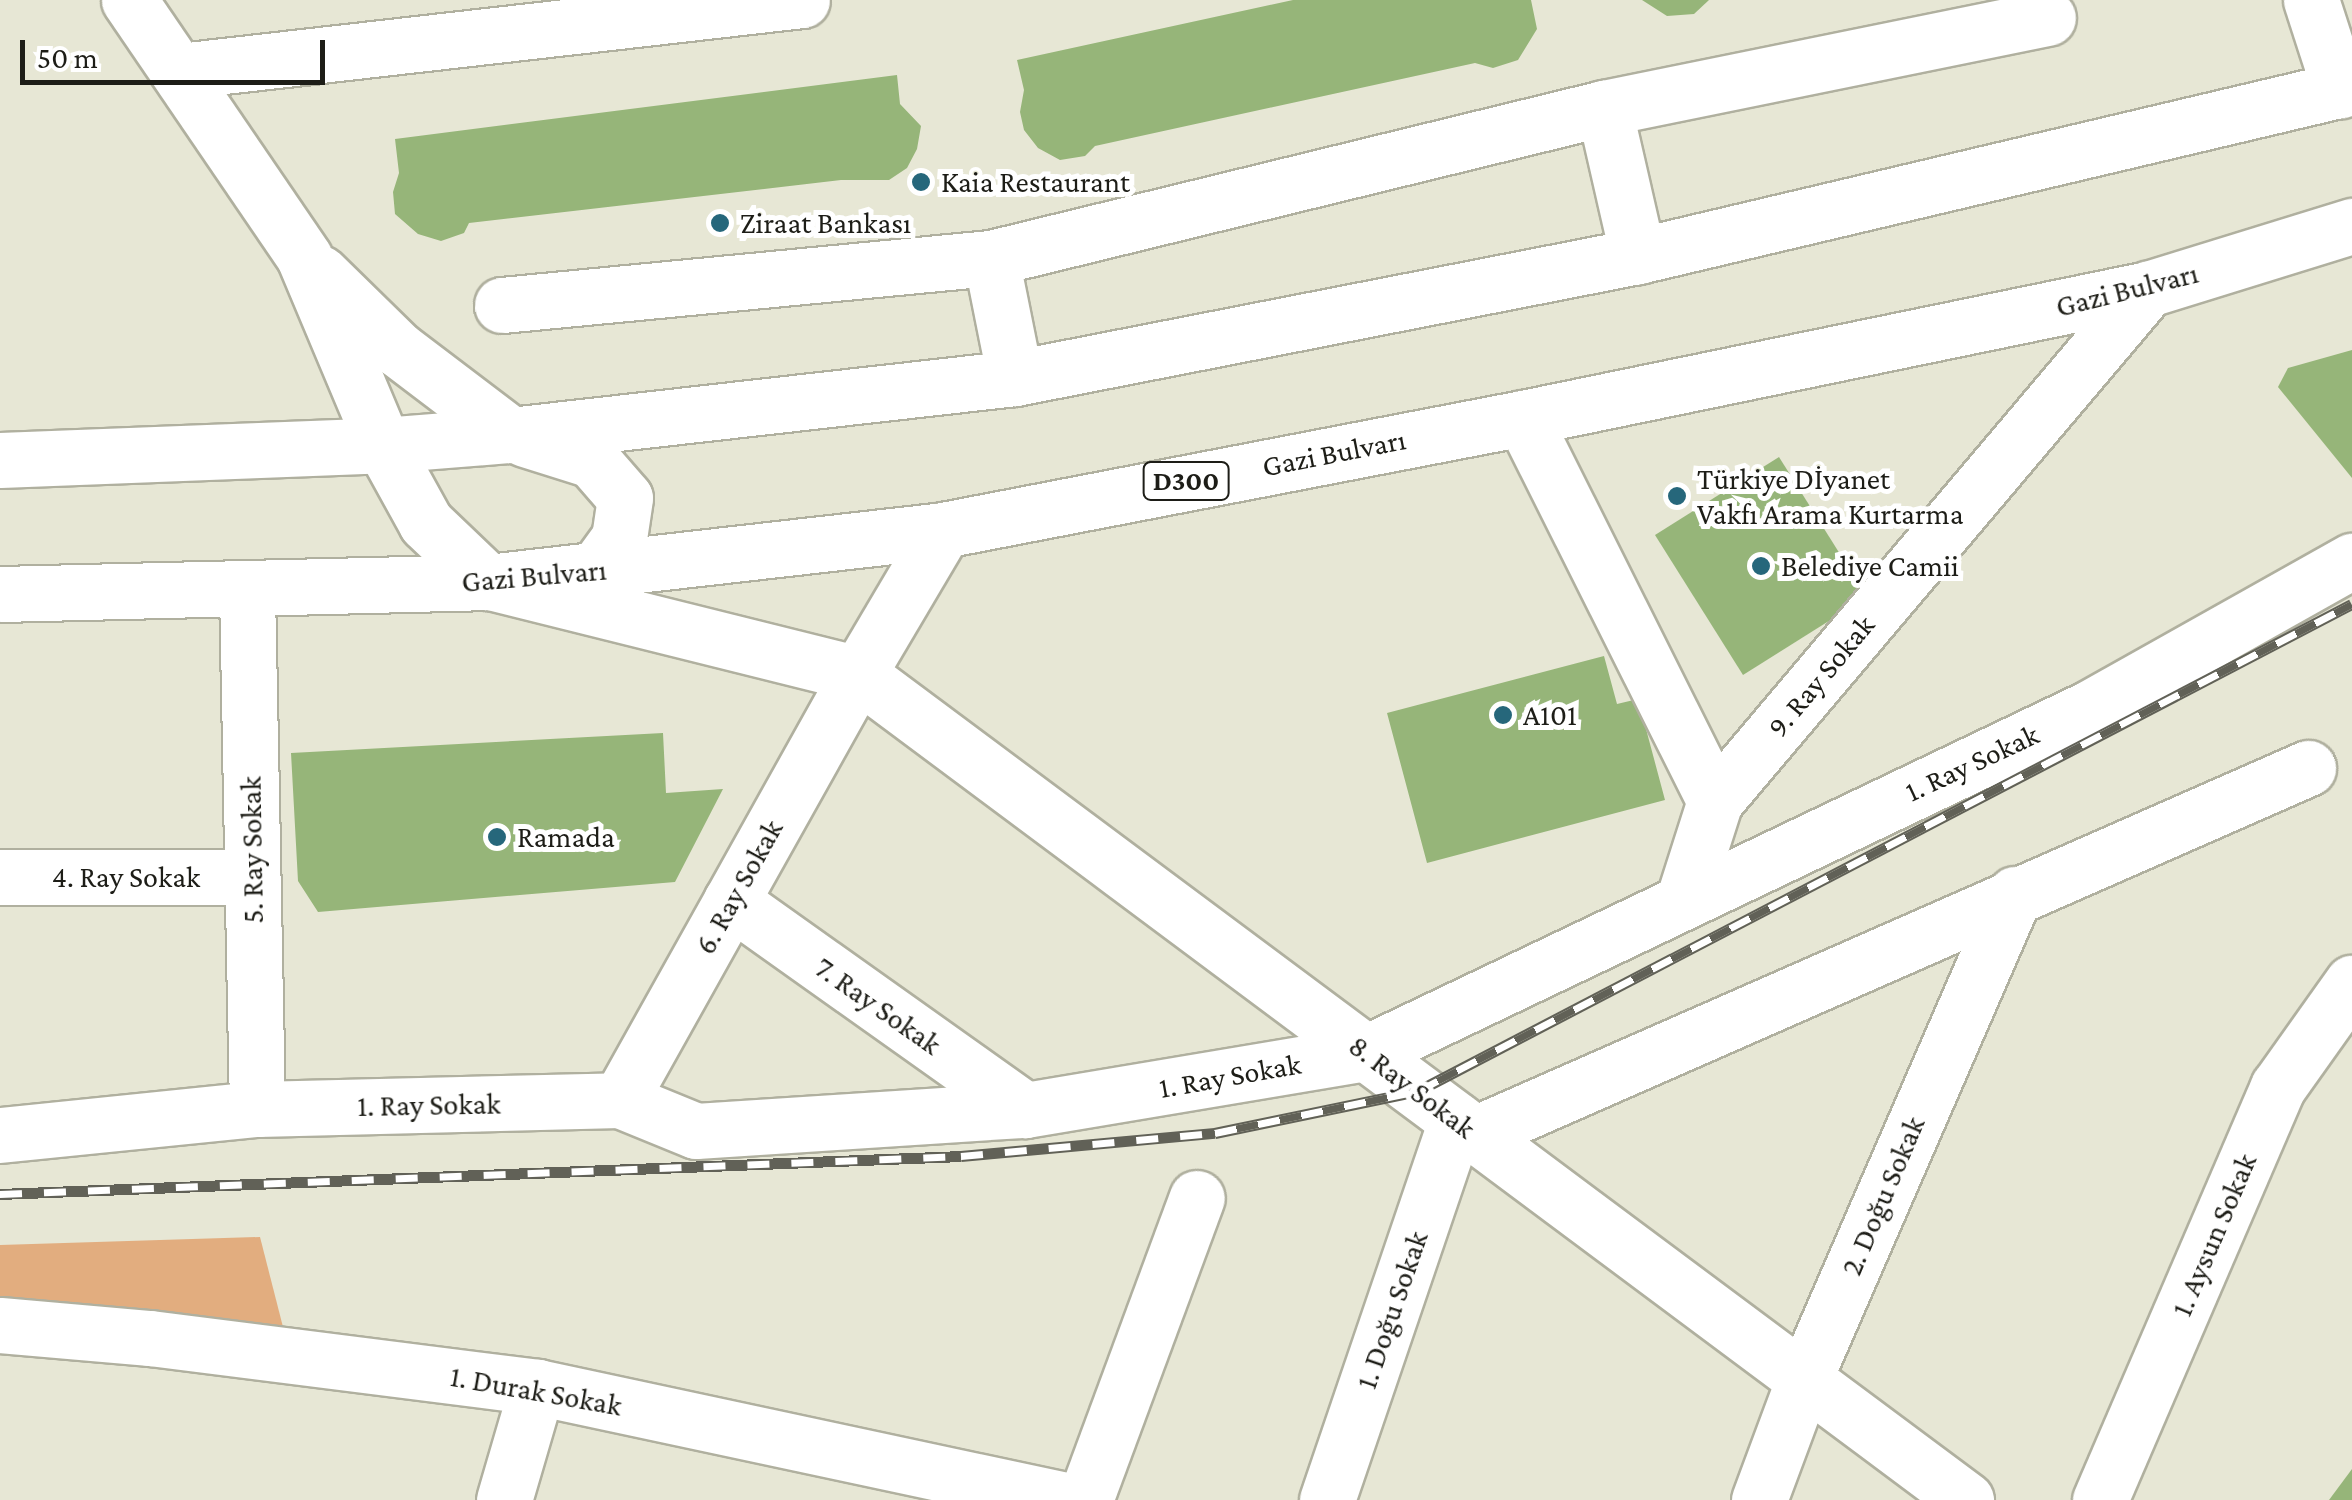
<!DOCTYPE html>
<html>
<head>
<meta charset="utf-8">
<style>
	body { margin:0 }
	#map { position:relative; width:2352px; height:1500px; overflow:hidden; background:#e7e7d5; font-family:"Crimson Pro",serif }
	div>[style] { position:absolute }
	.green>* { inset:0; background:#e2ad7f }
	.building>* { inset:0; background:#96b579 }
	.roads { filter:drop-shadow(2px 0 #b0b09f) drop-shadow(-2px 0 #b0b09f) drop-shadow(0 2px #b0b09f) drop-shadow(0 -2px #b0b09f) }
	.minor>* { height:55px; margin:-27.5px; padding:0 27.5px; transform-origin:27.5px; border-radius:27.5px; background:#fff }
	.highway>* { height:55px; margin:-27.5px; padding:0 27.5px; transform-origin:27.5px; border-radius:27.5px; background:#fff }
	.rail>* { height:11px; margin-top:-5.5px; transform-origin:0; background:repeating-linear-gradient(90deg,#fff 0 22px,#616157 0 44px); box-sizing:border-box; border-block:2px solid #616157 }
	.dots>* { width:28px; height:28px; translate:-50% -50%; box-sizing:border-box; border:5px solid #fff; border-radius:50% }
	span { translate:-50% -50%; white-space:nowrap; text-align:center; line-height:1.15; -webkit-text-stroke:10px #fff; paint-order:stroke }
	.shield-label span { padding:2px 8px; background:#fff; border:2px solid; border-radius:8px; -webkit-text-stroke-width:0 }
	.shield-label { font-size:28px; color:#1d1d17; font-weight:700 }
	.poi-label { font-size:30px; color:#1d1d17 }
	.left { translate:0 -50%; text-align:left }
	.street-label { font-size:30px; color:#1d1d17 }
	.scale { position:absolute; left:20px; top:40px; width:305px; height:45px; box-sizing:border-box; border:5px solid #1d1d17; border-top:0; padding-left:12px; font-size:30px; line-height:35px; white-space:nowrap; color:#1d1d17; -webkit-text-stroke:8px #fff; paint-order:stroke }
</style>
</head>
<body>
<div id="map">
	<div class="green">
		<div style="clip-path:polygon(260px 1237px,283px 1327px,0 1314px,0 1245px)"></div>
	</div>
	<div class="building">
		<div style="clip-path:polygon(1293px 0,1531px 0,1537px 29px,1518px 60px,1493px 68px,1475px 63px,1095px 146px,1085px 156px,1060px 160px,1038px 148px,1024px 130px,1020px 112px,1024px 90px,1017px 60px)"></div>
		<div style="clip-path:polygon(1642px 0,1709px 0,1694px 14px,1667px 16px)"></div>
		<div style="clip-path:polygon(897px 75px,900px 104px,921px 126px,917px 149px,907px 168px,889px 180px,841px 180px,469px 223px,464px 233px,441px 241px,418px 234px,395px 214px,393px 192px,399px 173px,395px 139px)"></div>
		<div style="clip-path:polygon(2352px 350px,2352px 478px,2278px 387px,2288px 368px)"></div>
		<div style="clip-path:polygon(1779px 457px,1867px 597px,1743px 675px,1655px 535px)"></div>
		<div style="clip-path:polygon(1604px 656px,1617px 704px,1638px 699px,1665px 800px,1427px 863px,1387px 713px)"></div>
		<div style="clip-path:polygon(663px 733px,666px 793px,723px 789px,675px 882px,318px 912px,298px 881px,291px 753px)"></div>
		<div style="clip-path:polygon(2352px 1469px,2352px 1500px,2329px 1500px)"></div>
	</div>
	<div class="roads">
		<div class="minor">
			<div style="left:129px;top:0;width:311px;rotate:55.7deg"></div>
			<div style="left:304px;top:257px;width:204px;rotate:67.2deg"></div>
			<div style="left:2311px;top:0;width:95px;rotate:72.1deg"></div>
			<div style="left:180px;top:71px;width:626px;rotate:-6.51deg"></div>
			<div style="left:1604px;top:108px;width:152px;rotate:77.1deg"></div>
			<div style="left:991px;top:258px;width:122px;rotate:78.7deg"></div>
			<div style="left:320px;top:273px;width:110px;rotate:44.3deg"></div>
			<div style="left:399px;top:350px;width:141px;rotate:37.2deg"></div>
			<div style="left:502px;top:305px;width:491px;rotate:-5.5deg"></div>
			<div style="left:991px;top:258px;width:631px;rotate:-13.75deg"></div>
			<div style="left:1604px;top:108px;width:453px;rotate:-11.5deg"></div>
			<div style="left:1523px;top:418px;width:428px;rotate:63.4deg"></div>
			<div style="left:494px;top:583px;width:375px;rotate:14deg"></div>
			<div style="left:858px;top:674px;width:1382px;rotate:36.7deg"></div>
			<div style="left:247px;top:591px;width:518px;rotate:88.89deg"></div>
			<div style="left:0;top:877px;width:252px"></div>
			<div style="left:1684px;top:898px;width:102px;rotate:-72.3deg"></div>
			<div style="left:1715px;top:801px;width:671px;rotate:-49.78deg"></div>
			<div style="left:731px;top:901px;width:361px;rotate:35.4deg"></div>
			<div style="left:620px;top:1100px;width:488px;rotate:-60.8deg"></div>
			<div style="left:1475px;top:1134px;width:910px;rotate:-23.72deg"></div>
			<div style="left:0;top:1135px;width:258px;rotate:-5.8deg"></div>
			<div style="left:257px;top:1109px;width:363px;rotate:-1.4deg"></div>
			<div style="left:620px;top:1100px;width:82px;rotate:22.2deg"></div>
			<div style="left:696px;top:1131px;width:330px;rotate:-3.7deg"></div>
			<div style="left:1025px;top:1110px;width:346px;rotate:-9.5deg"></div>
			<div style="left:1366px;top:1053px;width:800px;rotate:-25.48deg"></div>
			<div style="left:2088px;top:709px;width:303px;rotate:-29.3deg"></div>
			<div style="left:0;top:1325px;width:151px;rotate:5deg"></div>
			<div style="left:150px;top:1338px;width:390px;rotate:7.2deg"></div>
			<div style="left:537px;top:1387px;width:540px;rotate:12.08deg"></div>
			<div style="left:504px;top:1500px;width:118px;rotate:-73.7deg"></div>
			<div style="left:1085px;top:1500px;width:322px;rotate:-69.7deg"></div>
			<div style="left:1327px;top:1500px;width:401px;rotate:-71.2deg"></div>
			<div style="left:1759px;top:1500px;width:129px;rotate:-69.6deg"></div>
			<div style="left:1804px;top:1379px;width:529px;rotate:-66.49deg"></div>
			<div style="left:2100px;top:1500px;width:450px;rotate:-66.7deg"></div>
			<div style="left:2278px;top:1087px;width:128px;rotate:-54.6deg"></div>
		</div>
		<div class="highway">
			<div style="left:525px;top:439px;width:70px;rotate:17.4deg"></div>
			<div style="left:592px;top:460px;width:50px;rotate:49deg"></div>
			<div style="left:625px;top:498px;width:40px;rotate:98.5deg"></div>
			<div style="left:619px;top:538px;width:41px;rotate:126deg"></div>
			<div style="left:383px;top:445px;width:89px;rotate:61.1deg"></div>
			<div style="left:426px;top:523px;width:86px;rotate:43.6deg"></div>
			<div style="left:0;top:460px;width:383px;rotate:-2.2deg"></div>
			<div style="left:383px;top:445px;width:128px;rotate:-4.5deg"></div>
			<div style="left:511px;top:435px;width:507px;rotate:-6.45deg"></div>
			<div style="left:1015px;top:378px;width:635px;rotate:-11.08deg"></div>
			<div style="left:1638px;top:256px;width:734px;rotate:-13.32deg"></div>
			<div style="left:0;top:594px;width:488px;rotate:-1.4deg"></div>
			<div style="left:488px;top:582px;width:458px;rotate:-6.5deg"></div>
			<div style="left:943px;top:530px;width:591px;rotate:-10.93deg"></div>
			<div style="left:1523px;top:418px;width:638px;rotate:-11.66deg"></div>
			<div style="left:2148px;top:289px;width:214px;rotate:-17.2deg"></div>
			<div style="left:858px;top:674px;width:167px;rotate:-59.4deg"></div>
		</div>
	</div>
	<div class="rail">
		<div style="left:0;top:1194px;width:962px;rotate:-2.26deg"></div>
		<div style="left:961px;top:1156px;width:255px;rotate:-5.2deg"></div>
		<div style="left:1215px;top:1133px;width:207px;rotate:-11.7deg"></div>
		<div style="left:1418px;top:1091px;width:1053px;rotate:-27.54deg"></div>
	</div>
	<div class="dots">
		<div style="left:921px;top:182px;background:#26677b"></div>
		<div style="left:720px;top:223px;background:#26677b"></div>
		<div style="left:1677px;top:496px;background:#26677b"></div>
		<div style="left:1761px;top:566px;background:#26677b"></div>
		<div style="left:1503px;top:715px;background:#26677b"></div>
		<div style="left:497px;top:837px;background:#26677b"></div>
	</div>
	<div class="shield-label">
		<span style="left:1186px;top:481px">D300</span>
	</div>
	<div class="poi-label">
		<span class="left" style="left:941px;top:182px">Kaia Restaurant</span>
		<span class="left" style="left:740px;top:223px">Ziraat Bankası</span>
		<span class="left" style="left:1697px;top:496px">Türkiye Dİyanet<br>Vakfı Arama Kurtarma</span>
		<span class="left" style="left:1781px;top:566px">Belediye Camii</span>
		<span class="left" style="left:1523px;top:715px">A101</span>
		<span class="left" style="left:517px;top:837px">Ramada</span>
	</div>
	<div class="street-label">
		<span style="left:2127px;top:290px;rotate:-14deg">Gazi Bulvarı</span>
		<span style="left:1334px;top:453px;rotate:-11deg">Gazi Bulvarı</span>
		<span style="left:534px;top:576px;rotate:-5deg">Gazi Bulvarı</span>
		<span style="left:1821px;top:676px;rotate:-50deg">9. Ray Sokak</span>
		<span style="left:1972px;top:763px;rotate:-25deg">1. Ray Sokak</span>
		<span style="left:252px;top:850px;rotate:-91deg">5. Ray Sokak</span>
		<span style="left:126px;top:877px">4. Ray Sokak</span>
		<span style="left:739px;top:887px;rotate:-61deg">6. Ray Sokak</span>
		<span style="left:878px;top:1006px;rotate:35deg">7. Ray Sokak</span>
		<span style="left:1230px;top:1076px;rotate:-10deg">1. Ray Sokak</span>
		<span style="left:1412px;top:1087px;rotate:37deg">8. Ray Sokak</span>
		<span style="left:429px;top:1105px;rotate:-1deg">1. Ray Sokak</span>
		<span style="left:1883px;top:1196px;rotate:-67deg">2. Doğu Sokak</span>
		<span style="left:2214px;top:1235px;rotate:-67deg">1. Aysun Sokak</span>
		<span style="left:1392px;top:1310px;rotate:-71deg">1. Doğu Sokak</span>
		<span style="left:536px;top:1391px;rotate:10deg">1. Durak Sokak</span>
	</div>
	<div class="scale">50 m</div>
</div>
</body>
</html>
